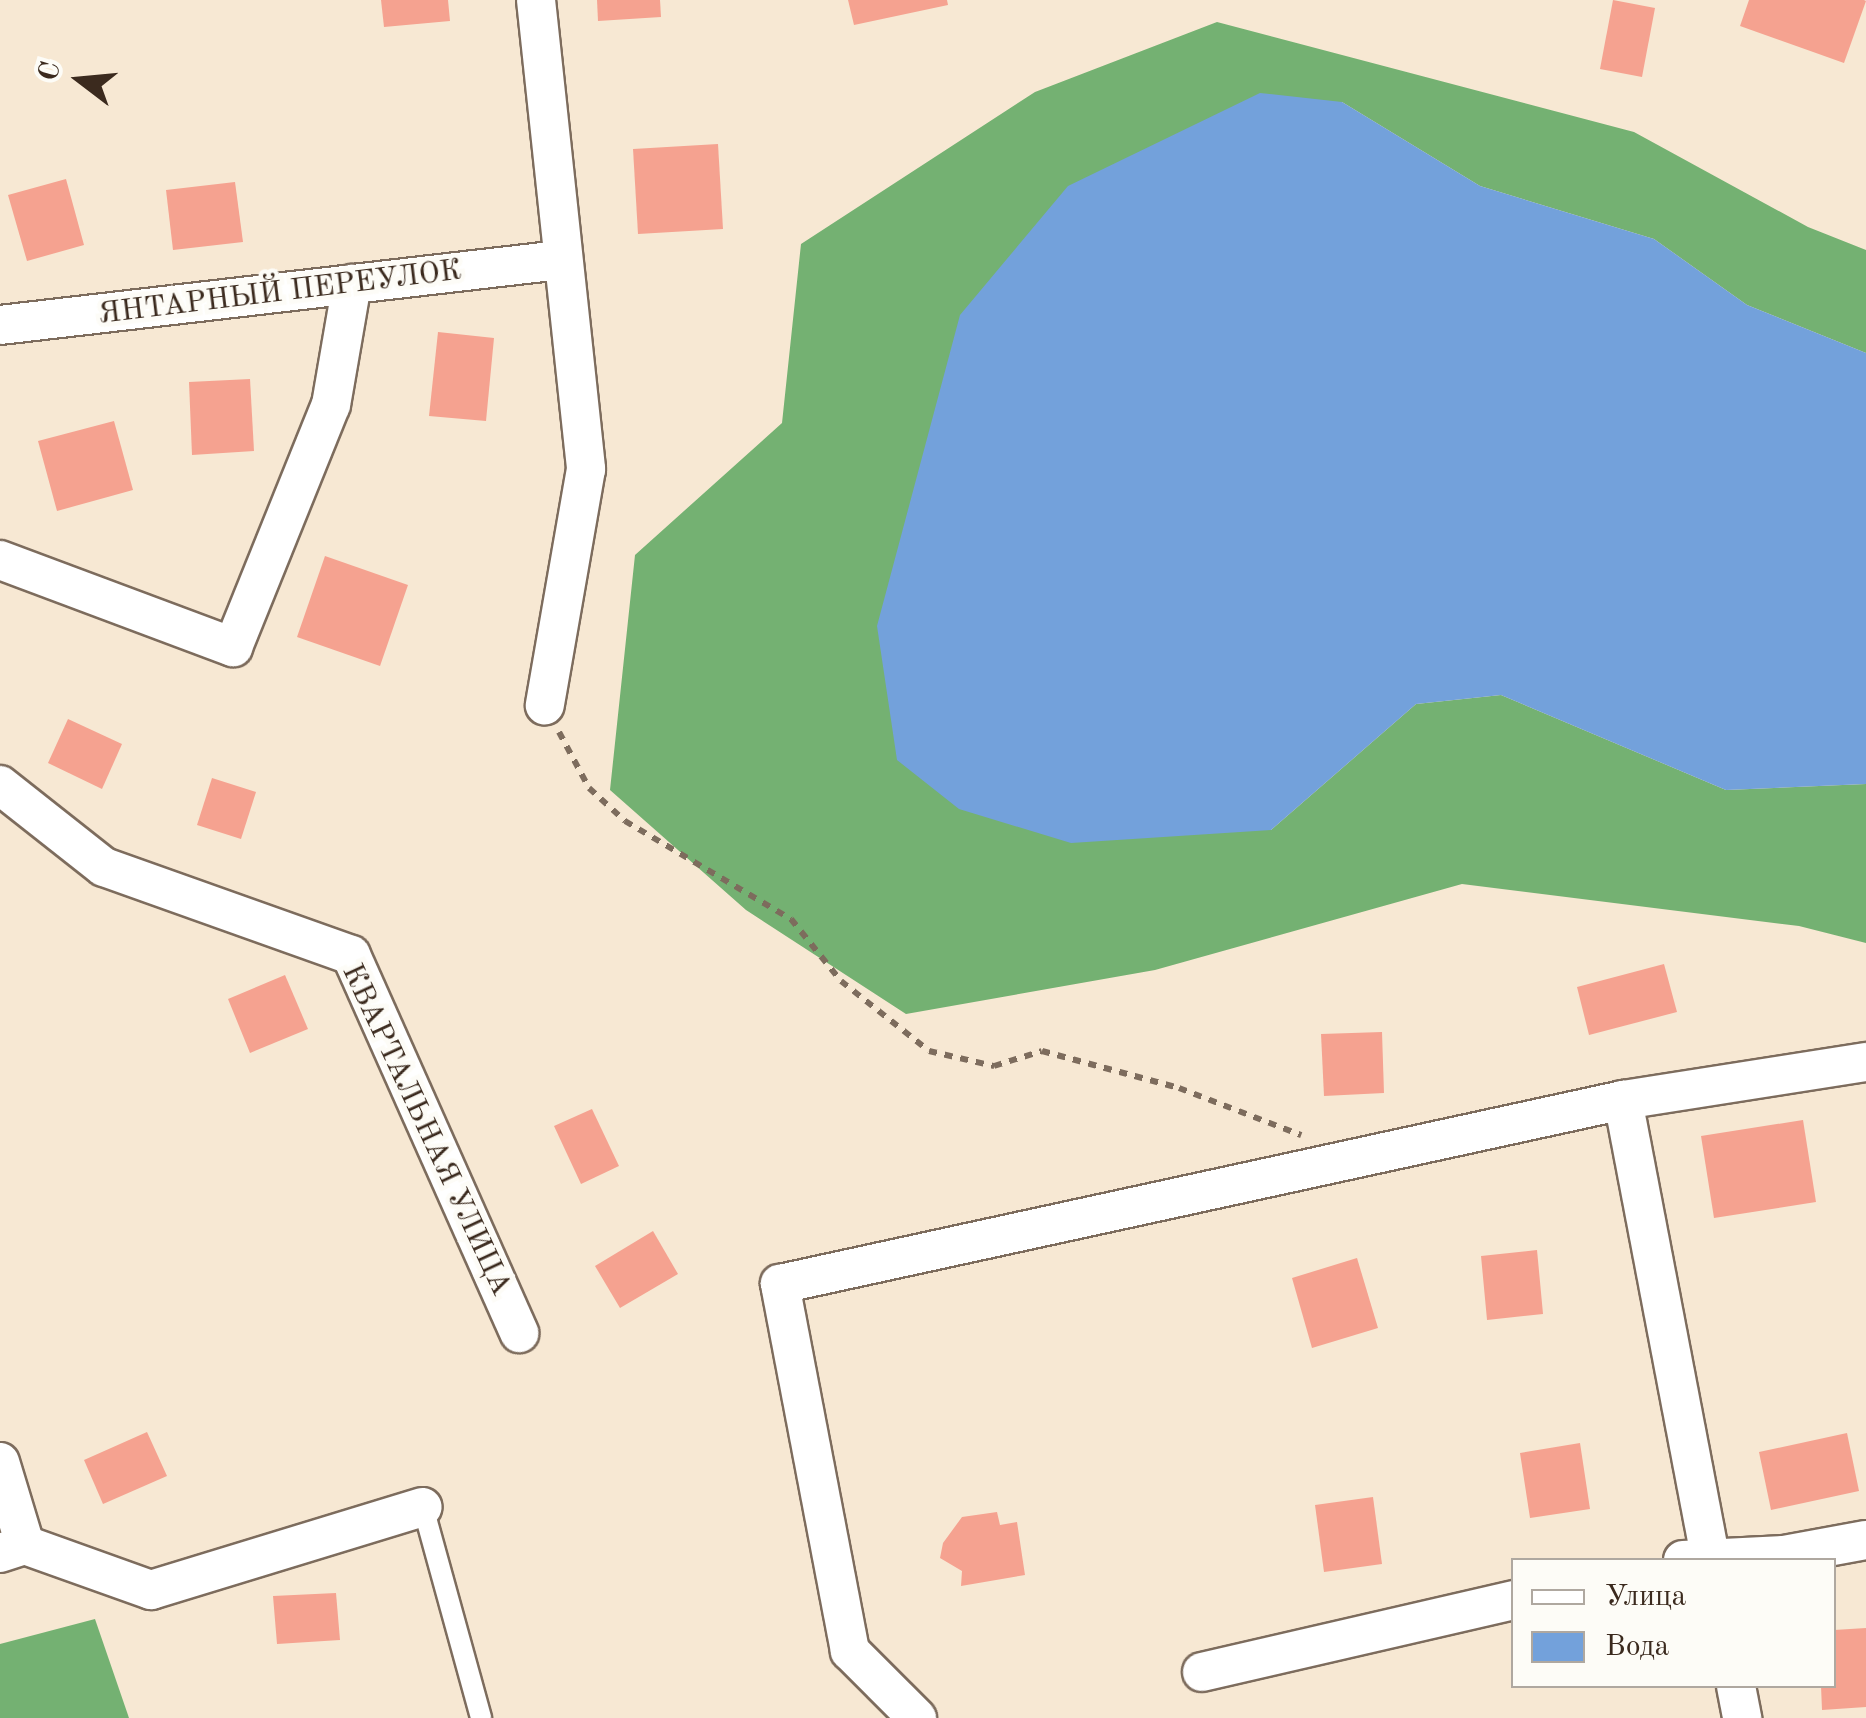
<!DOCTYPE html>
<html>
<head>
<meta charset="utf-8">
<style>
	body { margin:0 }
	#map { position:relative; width:1866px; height:1718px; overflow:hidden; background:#f7e8d3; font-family:"Old Standard TT",serif }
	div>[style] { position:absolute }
	.forest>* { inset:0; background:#74b172 }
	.water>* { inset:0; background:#73a1db }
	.building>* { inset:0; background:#f5a290 }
	.path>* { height:6px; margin-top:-3px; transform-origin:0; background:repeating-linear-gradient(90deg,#7d6c5d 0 8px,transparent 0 16px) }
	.roads { filter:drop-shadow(2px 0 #7d6c5d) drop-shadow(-2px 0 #7d6c5d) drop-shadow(0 2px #7d6c5d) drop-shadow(0 -2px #7d6c5d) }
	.service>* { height:20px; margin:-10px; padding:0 10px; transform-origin:10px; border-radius:10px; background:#fff }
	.minor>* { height:38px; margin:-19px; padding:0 19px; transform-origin:19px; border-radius:19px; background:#fff }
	span { translate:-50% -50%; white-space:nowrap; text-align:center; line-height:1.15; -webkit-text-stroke:9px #fdfcf7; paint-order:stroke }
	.street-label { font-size:30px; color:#3b2a1e }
	.legend { position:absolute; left:1511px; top:1558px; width:325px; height:130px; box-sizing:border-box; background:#fdfcf7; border:2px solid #afa8a0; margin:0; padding:12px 18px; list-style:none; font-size:30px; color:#3b2a1e }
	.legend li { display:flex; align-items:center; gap:20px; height:50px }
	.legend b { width:50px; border:2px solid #afa8a0 }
	.north { position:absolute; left:30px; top:30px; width:100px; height:100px; -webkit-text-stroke:8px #fdfcf7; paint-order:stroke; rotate:286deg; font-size:28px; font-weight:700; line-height:40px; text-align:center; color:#3b2a1e }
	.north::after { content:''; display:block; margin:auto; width:35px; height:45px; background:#3b2a1e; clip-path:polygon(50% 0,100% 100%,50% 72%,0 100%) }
</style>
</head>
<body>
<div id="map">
	<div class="forest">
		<div style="clip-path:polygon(1217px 22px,1634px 132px,1808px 227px,1866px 250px,1866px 353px,1747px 305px,1654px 239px,1480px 186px,1342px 102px,1271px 830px,1416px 704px,1501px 695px,1726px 790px,1866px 784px,1866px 943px,1799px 926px,1462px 884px,1155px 970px,906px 1014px,746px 910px,610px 790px,635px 555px,782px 423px,801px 244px,1035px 92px)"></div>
		<div style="clip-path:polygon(95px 1619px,129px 1718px,0 1718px,0 1644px)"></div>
	</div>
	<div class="water">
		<div style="clip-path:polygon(1260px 93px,1342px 102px,1480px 186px,1654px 239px,1747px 305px,1866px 353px,1866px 784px,1726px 790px,1501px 695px,1416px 704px,1271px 830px,1071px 843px,959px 809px,897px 760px,877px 626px,960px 315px,1068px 186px)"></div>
	</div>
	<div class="building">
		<div style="clip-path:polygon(381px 0,448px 0,450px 21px,384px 27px)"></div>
		<div style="clip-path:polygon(597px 0,660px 0,661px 17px,598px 21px)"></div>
		<div style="clip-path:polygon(848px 0,947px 0,948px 5px,854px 25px)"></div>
		<div style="clip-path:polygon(1613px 0,1655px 8px,1642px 77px,1600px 69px)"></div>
		<div style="clip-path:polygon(1749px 0,1864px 0,1866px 1px,1844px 63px,1740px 26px)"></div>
		<div style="clip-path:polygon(718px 144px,723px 229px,638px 234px,633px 149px)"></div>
		<div style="clip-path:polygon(66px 179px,84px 245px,27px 261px,8px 195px)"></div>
		<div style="clip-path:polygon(235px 182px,243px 242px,173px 250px,166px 190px)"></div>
		<div style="clip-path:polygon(438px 332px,494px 338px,486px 421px,429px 416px)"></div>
		<div style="clip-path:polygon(250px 379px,254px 451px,192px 455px,189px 382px)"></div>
		<div style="clip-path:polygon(114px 421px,133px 490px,57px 511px,38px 441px)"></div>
		<div style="clip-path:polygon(325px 556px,408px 585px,380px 666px,297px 637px)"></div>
		<div style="clip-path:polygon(68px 719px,122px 744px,102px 789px,48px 763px)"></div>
		<div style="clip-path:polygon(212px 778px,256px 792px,241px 839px,197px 825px)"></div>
		<div style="clip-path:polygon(1664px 964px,1677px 1012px,1589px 1035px,1577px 987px)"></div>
		<div style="clip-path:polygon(285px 975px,308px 1029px,250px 1053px,228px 999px)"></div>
		<div style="clip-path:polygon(1382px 1032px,1384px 1093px,1324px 1096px,1321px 1034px)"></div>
		<div style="clip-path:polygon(592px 1109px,619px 1166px,581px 1184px,554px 1126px)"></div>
		<div style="clip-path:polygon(1803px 1120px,1816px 1202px,1714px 1218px,1701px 1136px)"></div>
		<div style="clip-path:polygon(653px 1231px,678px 1274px,620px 1308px,595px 1266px)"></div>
		<div style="clip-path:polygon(1537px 1250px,1543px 1314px,1487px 1320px,1481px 1256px)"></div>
		<div style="clip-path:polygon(1357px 1258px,1378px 1328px,1312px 1348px,1292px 1278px)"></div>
		<div style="clip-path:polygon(147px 1432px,167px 1476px,103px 1504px,84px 1460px)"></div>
		<div style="clip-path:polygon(1847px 1433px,1859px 1491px,1771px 1510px,1759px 1452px)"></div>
		<div style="clip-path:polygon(1580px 1443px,1590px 1509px,1530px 1518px,1520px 1453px)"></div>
		<div style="clip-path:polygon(1373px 1497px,1382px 1564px,1324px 1572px,1315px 1505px)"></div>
		<div style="clip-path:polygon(997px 1512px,1000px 1525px,1017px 1522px,1025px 1575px,961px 1586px,962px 1571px,940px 1558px,943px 1543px,962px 1517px)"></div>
		<div style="clip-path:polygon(336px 1593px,340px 1640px,277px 1644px,273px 1596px)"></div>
		<div style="clip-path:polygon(1866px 1628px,1866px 1707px,1822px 1710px,1821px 1686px,1834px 1686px,1834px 1630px)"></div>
	</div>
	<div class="path">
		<div style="left:559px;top:732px;width:64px;rotate:61.8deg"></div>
		<div style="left:589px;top:788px;width:49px;rotate:42.5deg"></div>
		<div style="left:625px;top:821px;width:193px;rotate:30.6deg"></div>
		<div style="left:791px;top:919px;width:80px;rotate:51.1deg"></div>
		<div style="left:841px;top:981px;width:112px;rotate:38.5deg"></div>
		<div style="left:929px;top:1051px;width:67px;rotate:13deg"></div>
		<div style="left:994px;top:1066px;width:50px;rotate:-17.4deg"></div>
		<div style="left:1042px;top:1051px;width:142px;rotate:15.1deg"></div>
		<div style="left:1179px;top:1088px;width:131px;rotate:21.1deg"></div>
	</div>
	<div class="roads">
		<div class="service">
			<div style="left:423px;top:1507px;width:219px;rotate:74.6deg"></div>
		</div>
		<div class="minor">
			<div style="left:536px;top:0;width:472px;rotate:83.9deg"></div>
			<div style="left:586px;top:469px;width:240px;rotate:99.9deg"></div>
			<div style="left:0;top:325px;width:564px;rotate:-6.62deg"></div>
			<div style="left:0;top:560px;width:249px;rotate:20.5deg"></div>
			<div style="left:233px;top:647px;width:261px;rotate:-68deg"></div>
			<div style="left:331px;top:405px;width:123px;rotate:-80.2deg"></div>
			<div style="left:0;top:785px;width:132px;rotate:38.3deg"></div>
			<div style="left:104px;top:867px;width:262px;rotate:19.6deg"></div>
			<div style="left:351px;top:955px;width:414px;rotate:66deg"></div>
			<div style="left:1623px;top:1100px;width:468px;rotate:79.2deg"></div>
			<div style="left:0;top:1462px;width:87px;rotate:73.2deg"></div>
			<div style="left:0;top:1553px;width:26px;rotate:-18deg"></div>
			<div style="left:25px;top:1545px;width:134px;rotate:19.7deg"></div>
			<div style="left:151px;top:1590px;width:284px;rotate:-17deg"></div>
			<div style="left:1683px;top:1560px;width:101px;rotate:-2.8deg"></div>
			<div style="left:1784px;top:1555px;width:83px;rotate:-10.4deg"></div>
			<div style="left:1202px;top:1672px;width:320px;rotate:-13deg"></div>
			<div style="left:1736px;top:1686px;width:33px;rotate:79deg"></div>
			<div style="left:917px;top:1718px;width:95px;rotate:-135deg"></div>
			<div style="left:850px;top:1651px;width:374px;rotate:-100.8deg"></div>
			<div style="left:780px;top:1284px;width:863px;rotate:-12.31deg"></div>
			<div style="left:1623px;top:1100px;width:246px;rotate:-8.9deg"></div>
		</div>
	</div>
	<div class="street-label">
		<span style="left:280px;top:293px;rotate:-7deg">ЯНТАРНЫЙ ПЕРЕУЛОК</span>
		<span style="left:426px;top:1130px;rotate:65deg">КВАРТАЛЬНАЯ УЛИЦА</span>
	</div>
	<ul class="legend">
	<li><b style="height:12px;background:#fff"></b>Улица</li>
	<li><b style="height:28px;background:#73a1db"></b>Вода</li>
	</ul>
	<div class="north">С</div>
</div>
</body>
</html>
